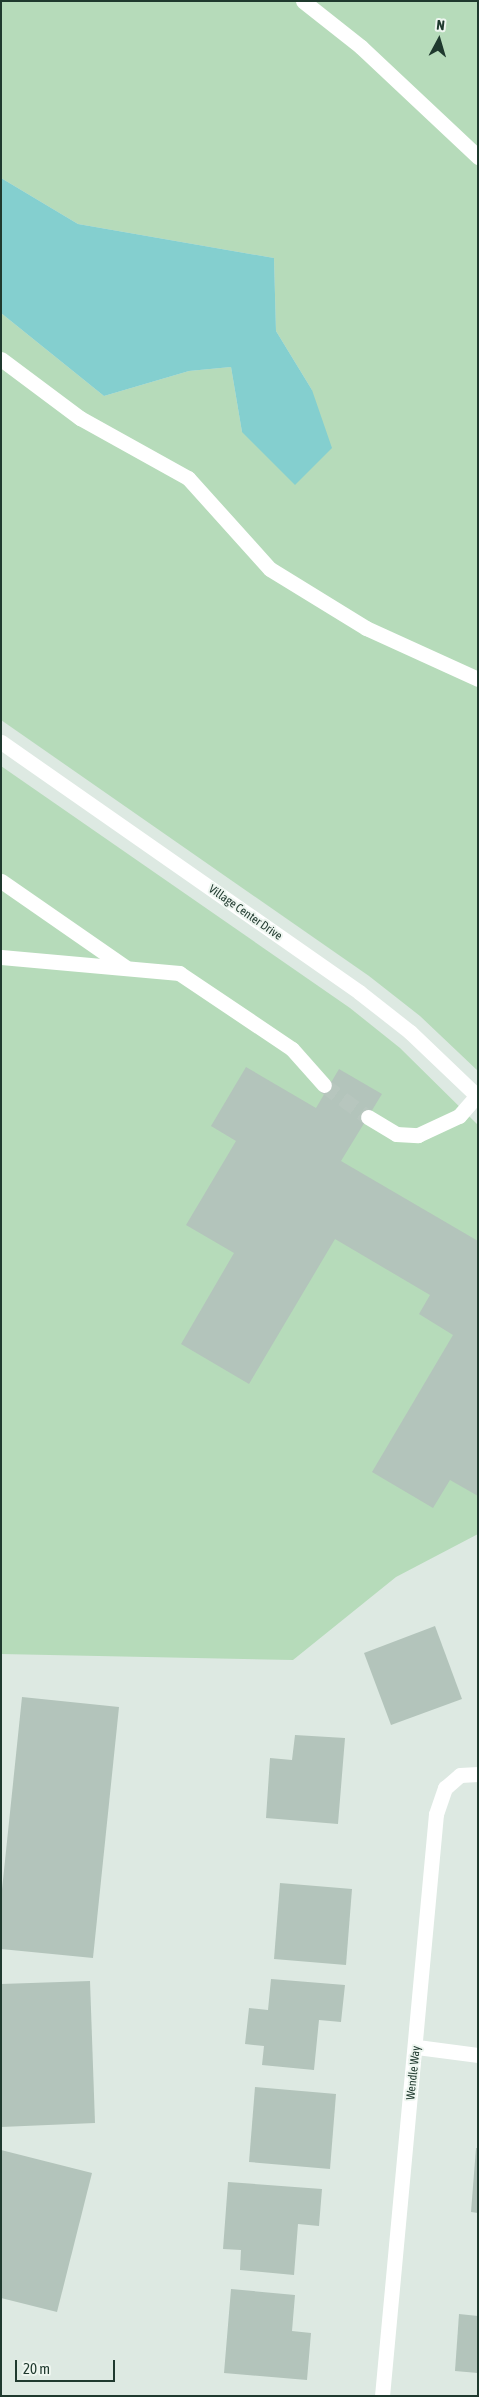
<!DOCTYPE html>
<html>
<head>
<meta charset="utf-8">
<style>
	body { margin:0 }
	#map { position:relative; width:479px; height:2397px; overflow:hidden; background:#dde9e2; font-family:"Asap Condensed",sans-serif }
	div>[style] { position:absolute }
	.green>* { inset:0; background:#b6dbba }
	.water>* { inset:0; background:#84cfcf }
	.building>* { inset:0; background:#b3c4bb }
	.minor-tunnel>* { height:15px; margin-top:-7.5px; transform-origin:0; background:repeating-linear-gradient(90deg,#b7c6be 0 15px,transparent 0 23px) }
	.minor>* { height:15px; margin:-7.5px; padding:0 7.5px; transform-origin:7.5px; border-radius:7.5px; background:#fff }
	span { translate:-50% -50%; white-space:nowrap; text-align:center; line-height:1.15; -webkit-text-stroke:4px #eef6f0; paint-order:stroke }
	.street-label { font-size:12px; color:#1f392e }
	.frame { position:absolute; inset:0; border:2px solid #1f392e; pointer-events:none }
	.north { position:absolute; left:414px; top:15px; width:50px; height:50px; -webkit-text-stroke:4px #eef6f0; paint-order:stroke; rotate:6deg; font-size:14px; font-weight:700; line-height:20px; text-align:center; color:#1f392e }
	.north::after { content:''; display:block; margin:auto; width:18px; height:22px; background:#1f392e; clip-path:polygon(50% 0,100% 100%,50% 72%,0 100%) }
	.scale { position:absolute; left:15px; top:2360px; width:100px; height:22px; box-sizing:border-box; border:2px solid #1f392e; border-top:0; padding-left:6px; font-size:15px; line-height:18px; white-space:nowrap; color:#1f392e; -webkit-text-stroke:4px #eef6f0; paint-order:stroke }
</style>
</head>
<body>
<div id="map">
	<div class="green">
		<div style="clip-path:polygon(1px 1px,478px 1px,478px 1071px,420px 1016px,369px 976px,1px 720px,1px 313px,104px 396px,189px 371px,231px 367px,242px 432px,312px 390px,276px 331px,274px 258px,78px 224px,1px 178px)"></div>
		<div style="clip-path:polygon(1px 766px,350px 1008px,400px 1048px,478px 1125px,478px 1534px,396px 1577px,293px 1660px,1px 1654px)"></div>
	</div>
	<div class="water">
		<div style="clip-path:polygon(1px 178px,78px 224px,274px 258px,276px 331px,312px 390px,332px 448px,295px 485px,242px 432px,231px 367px,189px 371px,104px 396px,1px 313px)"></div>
	</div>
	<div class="building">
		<div style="clip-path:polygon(246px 1067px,316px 1108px,339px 1069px,382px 1094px,341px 1161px,478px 1241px,478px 1496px,450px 1480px,433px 1508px,372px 1472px,453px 1335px,419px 1314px,430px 1295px,335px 1239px,249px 1384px,181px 1344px,234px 1253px,186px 1225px,236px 1141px,211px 1126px)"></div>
		<div style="clip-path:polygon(435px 1626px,462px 1699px,391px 1725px,364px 1653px)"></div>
		<div style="clip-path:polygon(22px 1697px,119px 1707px,93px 1958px,1px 1949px,1px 1899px)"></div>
		<div style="clip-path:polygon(295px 1735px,345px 1738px,338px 1824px,266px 1818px,270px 1758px,292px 1760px)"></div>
		<div style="clip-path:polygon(280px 1883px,352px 1889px,346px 1965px,274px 1959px)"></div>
		<div style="clip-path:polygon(271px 1979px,345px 1985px,341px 2022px,319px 2020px,314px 2070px,262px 2065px,264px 2046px,245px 2044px,249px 2008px,268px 2010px)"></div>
		<div style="clip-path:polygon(90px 1981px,95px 2123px,1px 2127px,1px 1984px)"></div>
		<div style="clip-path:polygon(255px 2087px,336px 2094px,330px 2169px,249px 2162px)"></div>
		<div style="clip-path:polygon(476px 2148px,478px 2148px,478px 2213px,471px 2212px)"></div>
		<div style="clip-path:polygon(1px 2150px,92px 2173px,57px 2312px,1px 2298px)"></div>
		<div style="clip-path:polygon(228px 2182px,322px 2189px,319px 2226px,298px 2224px,294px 2275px,240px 2270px,241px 2250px,223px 2249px)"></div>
		<div style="clip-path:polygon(231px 2289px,295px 2295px,292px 2331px,311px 2333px,307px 2380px,224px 2373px)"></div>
		<div style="clip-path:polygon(459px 2314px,478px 2316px,478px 2373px,455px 2371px)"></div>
	</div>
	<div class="minor-tunnel">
		<div style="left:324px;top:1085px;width:54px;rotate:36deg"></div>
	</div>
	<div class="minor">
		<div style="left:303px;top:1px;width:74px;rotate:38.4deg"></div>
		<div style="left:361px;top:47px;width:161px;rotate:43.2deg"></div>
		<div style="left:1px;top:359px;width:99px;rotate:36.8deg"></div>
		<div style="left:80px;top:418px;width:124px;rotate:29.1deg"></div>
		<div style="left:188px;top:478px;width:122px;rotate:48deg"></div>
		<div style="left:270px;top:569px;width:113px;rotate:31.6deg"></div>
		<div style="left:366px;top:628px;width:123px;rotate:24.5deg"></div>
		<div style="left:1px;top:742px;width:437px;rotate:34.9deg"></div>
		<div style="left:359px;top:992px;width:65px;rotate:38.1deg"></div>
		<div style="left:410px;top:1032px;width:94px;rotate:43.7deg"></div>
		<div style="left:1px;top:881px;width:151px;rotate:34.7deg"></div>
		<div style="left:1px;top:957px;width:179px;rotate:5.1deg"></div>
		<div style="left:179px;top:973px;width:136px;rotate:33.9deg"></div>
		<div style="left:292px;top:1049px;width:48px;rotate:48.4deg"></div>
		<div style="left:368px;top:1117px;width:33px;rotate:31deg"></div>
		<div style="left:396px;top:1134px;width:22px;rotate:3deg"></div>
		<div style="left:418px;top:1135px;width:45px;rotate:-24.9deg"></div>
		<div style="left:459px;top:1116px;width:28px;rotate:-49deg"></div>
		<div style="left:417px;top:2047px;width:62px;rotate:7.5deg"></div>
		<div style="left:382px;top:2396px;width:584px;rotate:-84.7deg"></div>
		<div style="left:436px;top:1814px;width:28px;rotate:-71deg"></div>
		<div style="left:445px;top:1788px;width:20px;rotate:-41deg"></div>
		<div style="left:460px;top:1775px;width:18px;rotate:-3deg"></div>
	</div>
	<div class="street-label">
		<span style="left:245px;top:913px;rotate:35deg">Village Center Drive</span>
		<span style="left:414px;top:2073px;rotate:-84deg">Wendle Way</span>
	</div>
	<div class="frame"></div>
	<div class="north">N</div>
	<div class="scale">20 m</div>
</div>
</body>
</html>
